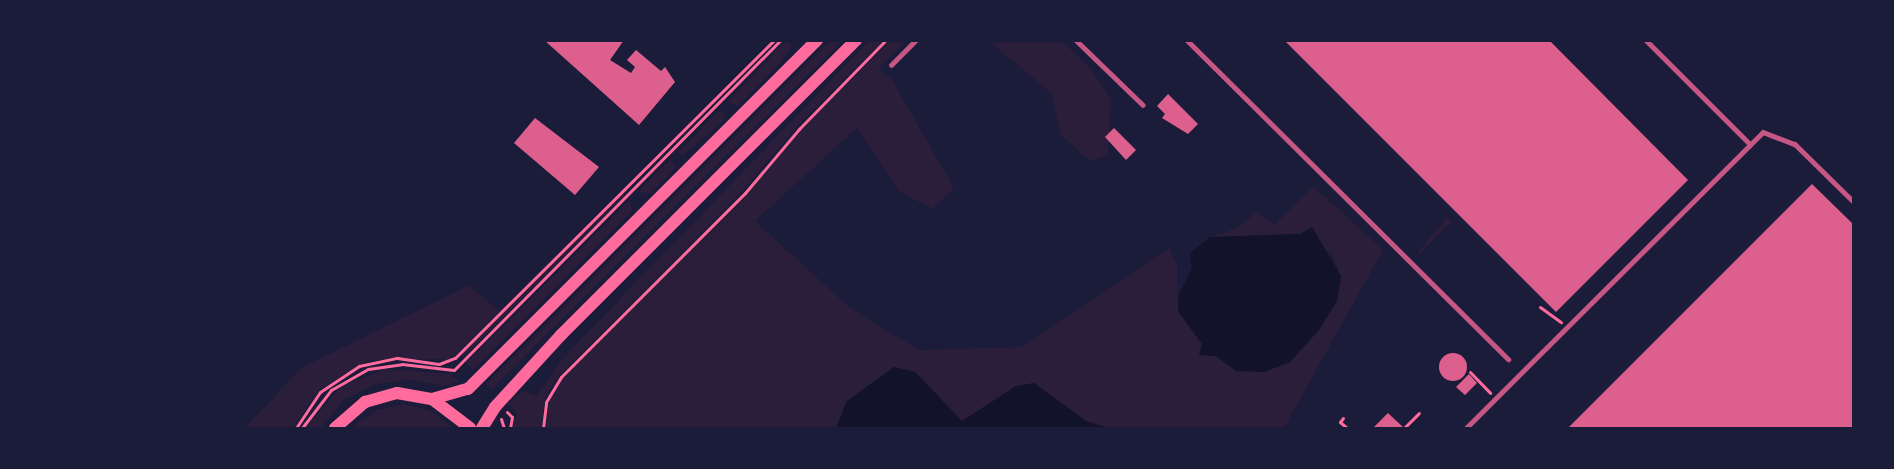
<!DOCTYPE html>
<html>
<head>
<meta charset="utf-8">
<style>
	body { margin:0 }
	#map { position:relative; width:1894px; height:469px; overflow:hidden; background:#1b1b3a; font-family:"Libre Baskerville",serif }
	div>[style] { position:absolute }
	.green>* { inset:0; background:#2a1e3b }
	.water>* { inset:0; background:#12122b }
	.building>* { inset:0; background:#dd5f8e }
	.round { border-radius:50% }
	.path>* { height:3px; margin:-1.5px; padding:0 1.5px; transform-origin:1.5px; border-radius:1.5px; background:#ff6b9d }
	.service>* { height:4.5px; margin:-2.25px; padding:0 2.25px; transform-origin:2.25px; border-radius:2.25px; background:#c65784 }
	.secondary>* { height:12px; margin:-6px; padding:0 6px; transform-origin:6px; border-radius:6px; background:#ff6b9d }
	span { translate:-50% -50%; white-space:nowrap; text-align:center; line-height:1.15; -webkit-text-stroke:5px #1b1b3a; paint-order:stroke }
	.frame { position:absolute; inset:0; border:42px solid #1b1b3a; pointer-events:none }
</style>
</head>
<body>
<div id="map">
	<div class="green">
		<div style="clip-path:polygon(831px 40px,842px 41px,492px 389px,486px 384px)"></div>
		<div style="clip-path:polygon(870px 40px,883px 41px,801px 122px,738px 196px,558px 376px,545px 398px,541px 428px,513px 428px,517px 413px,508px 404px,522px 390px,536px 396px,561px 360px)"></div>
		<div style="clip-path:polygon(785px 41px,792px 45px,780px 63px,738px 106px,728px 102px)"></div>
		<div style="clip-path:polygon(890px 41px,906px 41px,878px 69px,892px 80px,954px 188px,932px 209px,899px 191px,857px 128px,755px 221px,850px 308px,919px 350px,1021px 347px,1169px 248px,1177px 265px,1178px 311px,1202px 344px,1236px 371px,1337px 301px,1341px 276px,1332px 254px,1300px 234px,1210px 237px,1238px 228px,1257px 211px,1275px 225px,1313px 186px,1383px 250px,1284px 428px,1108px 428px,1086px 421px,1033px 383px,962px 421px,915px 372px,894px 367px,847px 401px,836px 428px,546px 428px,549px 401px,563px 379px,742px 200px,800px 131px)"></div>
		<div style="clip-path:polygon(989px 41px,1062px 41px,1092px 70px,1111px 99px,1108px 155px,1090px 161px,1060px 134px,1052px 94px)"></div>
		<div style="clip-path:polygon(721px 109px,726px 118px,683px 156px,678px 152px)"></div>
		<div style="clip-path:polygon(671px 159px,675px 168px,651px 193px,643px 193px,640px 190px)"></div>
		<div style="clip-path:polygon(623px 193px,625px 195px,462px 359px,461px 355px)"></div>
		<div style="clip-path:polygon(630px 200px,632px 211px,473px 370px,466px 363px)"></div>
		<div style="clip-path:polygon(1447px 217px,1452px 221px,1419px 255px,1417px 253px)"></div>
		<div style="clip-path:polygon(469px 285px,499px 311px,451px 359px,369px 360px,319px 390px,293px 428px,244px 428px,303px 367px)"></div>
		<div style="clip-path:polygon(385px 369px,451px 374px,459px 381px,444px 386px,410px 380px,376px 384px,345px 399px,320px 428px,306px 428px,340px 387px)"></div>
		<div style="clip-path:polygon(403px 404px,429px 410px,454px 428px,350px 428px,377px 410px)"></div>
	</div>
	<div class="water">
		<div style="clip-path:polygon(1312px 227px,1341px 276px,1337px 301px,1319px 330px,1290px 362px,1264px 372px,1236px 371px,1216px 356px,1199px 355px,1202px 344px,1178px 311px,1179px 295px,1192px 268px,1190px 253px,1210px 237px,1300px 234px)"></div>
		<div style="clip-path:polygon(894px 367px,915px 372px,962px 421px,1016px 386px,1034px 383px,1086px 421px,1108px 428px,836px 428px,847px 401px)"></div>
	</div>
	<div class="building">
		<div style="clip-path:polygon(544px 40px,624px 40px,610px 60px,631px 73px,635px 67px,627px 60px,636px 50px,661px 71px,665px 67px,675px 82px,639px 125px)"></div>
		<div style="clip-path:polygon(1284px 40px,1549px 40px,1688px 180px,1556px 312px)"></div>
		<div style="clip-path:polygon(1168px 94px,1198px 124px,1188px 134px,1162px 118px,1165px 114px,1157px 106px)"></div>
		<div style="clip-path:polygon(535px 118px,599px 167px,575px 195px,514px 143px)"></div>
		<div style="clip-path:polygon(1114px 128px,1136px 150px,1126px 160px,1105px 137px)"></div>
		<div style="clip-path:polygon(1812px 184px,1854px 225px,1854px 428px,1568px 428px)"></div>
		<div class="round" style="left:1439px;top:353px;width:28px;height:28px"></div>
		<div style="clip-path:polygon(1469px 374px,1477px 383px,1465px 395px,1456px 387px)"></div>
		<div style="clip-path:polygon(1388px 413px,1404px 428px,1373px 428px)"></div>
	</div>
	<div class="path">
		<div style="left:1540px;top:307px;width:26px;rotate:36deg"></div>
		<div style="left:1470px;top:372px;width:29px;rotate:46deg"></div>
		<div style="left:507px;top:412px;width:7px;rotate:45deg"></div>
		<div style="left:512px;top:417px;width:11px;rotate:100deg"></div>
		<div style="left:1343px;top:418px;width:5px;rotate:127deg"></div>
		<div style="left:1340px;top:422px;width:9px;rotate:41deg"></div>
		<div style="left:501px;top:419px;width:9px;rotate:72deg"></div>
		<div style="left:296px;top:428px;width:43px;rotate:-56.3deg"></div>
		<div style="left:320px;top:392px;width:47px;rotate:-33.7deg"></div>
		<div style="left:359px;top:366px;width:39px;rotate:-12deg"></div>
		<div style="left:397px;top:358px;width:42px;rotate:8.1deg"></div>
		<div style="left:439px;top:364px;width:17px;rotate:-21deg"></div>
		<div style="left:455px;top:358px;width:450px;rotate:-44.9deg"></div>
		<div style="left:302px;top:428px;width:48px;rotate:-52.7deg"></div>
		<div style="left:331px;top:390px;width:43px;rotate:-29.6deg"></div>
		<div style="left:368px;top:369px;width:34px;rotate:-8deg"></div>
		<div style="left:402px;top:364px;width:52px;rotate:6.6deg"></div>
		<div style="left:454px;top:370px;width:465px;rotate:-45.3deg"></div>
		<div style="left:543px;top:428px;width:26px;rotate:-83deg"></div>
		<div style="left:546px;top:402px;width:29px;rotate:-59deg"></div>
		<div style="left:561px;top:377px;width:260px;rotate:-45deg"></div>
		<div style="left:745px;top:193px;width:84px;rotate:-49.8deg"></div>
		<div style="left:799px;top:129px;width:124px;rotate:-45.7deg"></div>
		<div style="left:1404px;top:428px;width:21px;rotate:-45deg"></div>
	</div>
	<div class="service">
		<div style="left:1076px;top:40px;width:93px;rotate:44.1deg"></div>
		<div style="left:1187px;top:40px;width:453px;rotate:44.8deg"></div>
		<div style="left:1646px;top:40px;width:147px;rotate:45deg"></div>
		<div style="left:891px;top:65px;width:35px;rotate:-45deg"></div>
		<div style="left:1466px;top:428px;width:419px;rotate:-44.9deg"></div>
		<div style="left:1763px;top:132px;width:34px;rotate:21deg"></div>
		<div style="left:1795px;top:144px;width:83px;rotate:44.5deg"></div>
	</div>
	<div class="secondary">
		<div style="left:432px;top:399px;width:37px;rotate:-16deg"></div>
		<div style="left:468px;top:389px;width:494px;rotate:-45deg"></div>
		<div style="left:335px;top:428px;width:40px;rotate:-41deg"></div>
		<div style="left:365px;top:402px;width:33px;rotate:-16deg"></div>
		<div style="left:397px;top:393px;width:36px;rotate:10deg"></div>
		<div style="left:432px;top:399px;width:48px;rotate:37.3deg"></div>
		<div style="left:482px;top:428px;width:25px;rotate:-58deg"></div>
		<div style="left:495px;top:407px;width:98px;rotate:-47.5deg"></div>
		<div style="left:561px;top:335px;width:417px;rotate:-45deg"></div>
	</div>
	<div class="frame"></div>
</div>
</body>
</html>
